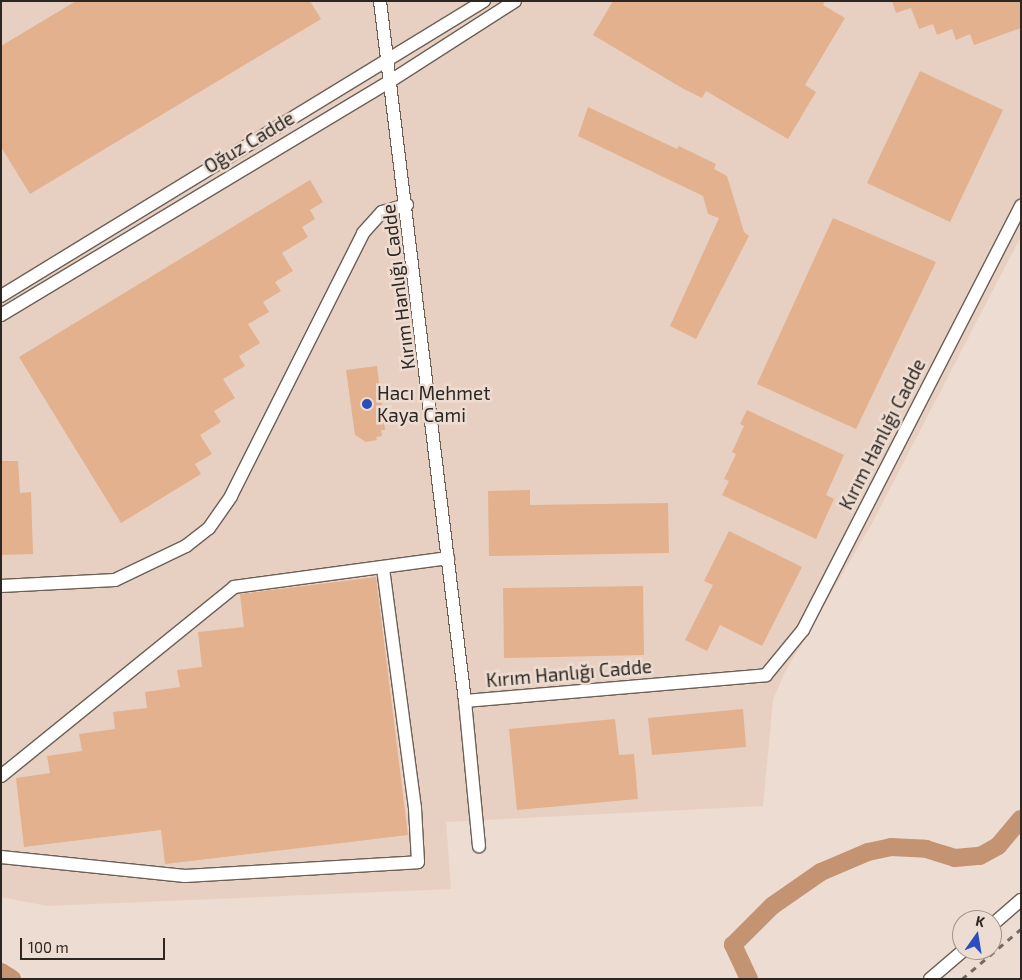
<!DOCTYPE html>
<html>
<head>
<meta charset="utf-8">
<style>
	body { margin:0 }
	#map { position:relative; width:1022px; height:980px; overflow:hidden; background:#eddcd1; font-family:"Exo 2",sans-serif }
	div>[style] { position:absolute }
	.built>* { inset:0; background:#e7d0c1 }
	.river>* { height:18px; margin:-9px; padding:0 9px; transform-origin:9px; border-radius:9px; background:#c49372 }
	.building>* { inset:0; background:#e3b18e }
	.roads { filter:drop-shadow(1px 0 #6d5f55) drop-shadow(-1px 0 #6d5f55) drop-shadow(0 1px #6d5f55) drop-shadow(0 -1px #6d5f55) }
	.minor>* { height:12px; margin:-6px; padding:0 6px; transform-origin:6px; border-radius:6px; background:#fff }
	.rail>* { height:3px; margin-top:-1.5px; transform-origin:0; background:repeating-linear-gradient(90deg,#746a64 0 6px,transparent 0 12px) }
	.dots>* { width:14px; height:14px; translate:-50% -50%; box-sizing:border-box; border:2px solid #eddcd1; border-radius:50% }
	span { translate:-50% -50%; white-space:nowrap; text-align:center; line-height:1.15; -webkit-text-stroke:5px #eddcd1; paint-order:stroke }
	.street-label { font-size:19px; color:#2d2723 }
	.poi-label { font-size:19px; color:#2d2723 }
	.left { translate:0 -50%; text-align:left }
	.frame { position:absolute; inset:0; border:2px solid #2d2723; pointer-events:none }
	.north { position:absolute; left:952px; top:910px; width:50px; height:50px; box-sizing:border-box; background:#eddcd1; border:1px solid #a0948b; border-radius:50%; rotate:13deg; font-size:14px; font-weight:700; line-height:20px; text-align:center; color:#2d2723 }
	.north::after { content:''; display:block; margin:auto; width:18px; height:22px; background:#2a4ebd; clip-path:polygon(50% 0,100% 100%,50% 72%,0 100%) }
	.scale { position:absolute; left:20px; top:938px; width:145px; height:22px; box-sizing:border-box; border:2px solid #2d2723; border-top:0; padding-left:6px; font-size:15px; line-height:18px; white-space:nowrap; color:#2d2723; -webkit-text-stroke:4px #eddcd1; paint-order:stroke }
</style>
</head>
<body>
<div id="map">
	<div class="built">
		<div style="clip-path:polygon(1px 1px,1021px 1px,1021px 236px,871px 525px,784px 674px,773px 700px,763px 806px,446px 822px,451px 889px,47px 906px,1px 897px)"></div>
	</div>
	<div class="river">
		<div style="left:1px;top:972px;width:13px;rotate:32deg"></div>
		<div style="left:749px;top:979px;width:38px;rotate:-115deg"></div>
		<div style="left:733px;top:945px;width:55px;rotate:-45deg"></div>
		<div style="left:772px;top:906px;width:60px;rotate:-34.8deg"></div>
		<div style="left:821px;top:872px;width:51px;rotate:-23.1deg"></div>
		<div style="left:868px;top:852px;width:24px;rotate:-12deg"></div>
		<div style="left:891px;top:847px;width:35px;rotate:3deg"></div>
		<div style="left:926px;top:849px;width:30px;rotate:17deg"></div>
		<div style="left:955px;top:858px;width:25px;rotate:-5deg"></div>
		<div style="left:980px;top:856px;width:21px;rotate:-29deg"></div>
		<div style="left:998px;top:846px;width:35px;rotate:-50deg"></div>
	</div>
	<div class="building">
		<div style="clip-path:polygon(76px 1px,310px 1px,321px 19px,30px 194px,1px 147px,1px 46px)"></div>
		<div style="clip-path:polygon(613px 1px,825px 1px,823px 5px,845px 18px,805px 85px,816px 92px,788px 139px,706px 91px,702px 98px,682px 88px,593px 35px)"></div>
		<div style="clip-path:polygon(892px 1px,1021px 1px,1021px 28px,974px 45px,970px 34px,956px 40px,952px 29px,937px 35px,933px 24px,919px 29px,911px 8px,896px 13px)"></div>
		<div style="clip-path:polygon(920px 71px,1003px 110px,950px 222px,867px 183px)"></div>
		<div style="clip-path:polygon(588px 107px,677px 149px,679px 146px,716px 164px,714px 169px,727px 176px,744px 232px,749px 236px,696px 339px,670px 326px,719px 218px,708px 214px,703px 196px,578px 136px)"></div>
		<div style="clip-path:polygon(310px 180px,323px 202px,310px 210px,315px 219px,302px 227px,308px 237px,282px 253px,293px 271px,275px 282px,281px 291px,263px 302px,269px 312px,248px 324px,260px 343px,239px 356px,245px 366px,223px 379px,235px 398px,214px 411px,221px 422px,200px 435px,212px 454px,195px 464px,201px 474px,121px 523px,19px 357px)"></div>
		<div style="clip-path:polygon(833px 218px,936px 262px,856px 429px,757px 384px)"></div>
		<div style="clip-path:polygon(377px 366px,385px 430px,381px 430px,382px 436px,376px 437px,377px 440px,366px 442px,355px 435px,346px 370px)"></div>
		<div style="clip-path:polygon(747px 410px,844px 455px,826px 495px,834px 499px,816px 539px,722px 495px,729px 481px,724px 479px,736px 454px,732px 452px,744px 426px,740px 424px)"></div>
		<div style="clip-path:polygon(1px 461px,18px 461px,20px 493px,31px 492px,33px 554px,1px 555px)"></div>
		<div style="clip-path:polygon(530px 490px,530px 505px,668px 503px,669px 553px,489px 556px,488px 491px)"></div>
		<div style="clip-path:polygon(729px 531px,802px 567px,762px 646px,720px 625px,707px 651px,685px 640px,713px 585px,704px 581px)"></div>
		<div style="clip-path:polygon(376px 577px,408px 835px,165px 864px,161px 830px,24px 847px,16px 778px,50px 773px,47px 756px,82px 751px,79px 734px,115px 729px,113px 712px,147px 708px,145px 692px,180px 687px,177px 670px,202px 667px,198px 632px,244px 627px,240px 594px)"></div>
		<div style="clip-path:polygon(643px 586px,644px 655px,504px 658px,503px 588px)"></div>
		<div style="clip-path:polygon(743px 709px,746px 747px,652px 755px,648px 718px)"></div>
		<div style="clip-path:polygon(615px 719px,619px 755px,634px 754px,638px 799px,517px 810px,509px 729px)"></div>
	</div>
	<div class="roads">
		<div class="minor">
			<div style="left:380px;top:1px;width:705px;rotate:83.08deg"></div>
			<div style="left:465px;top:701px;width:302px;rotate:-4.9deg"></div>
			<div style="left:766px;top:675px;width:58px;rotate:-50.6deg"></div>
			<div style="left:803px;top:630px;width:477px;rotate:-62.8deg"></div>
			<div style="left:1px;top:296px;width:566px;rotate:-31.42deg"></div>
			<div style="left:1px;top:315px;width:456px;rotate:-31deg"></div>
			<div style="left:392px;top:80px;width:146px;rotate:-32.7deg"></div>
			<div style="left:1px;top:586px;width:114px;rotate:-3deg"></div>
			<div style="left:115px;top:580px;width:79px;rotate:-25.6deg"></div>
			<div style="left:186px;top:546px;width:29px;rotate:-38deg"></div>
			<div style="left:209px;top:528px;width:39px;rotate:-55deg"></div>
			<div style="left:231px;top:496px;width:294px;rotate:-63.3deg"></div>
			<div style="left:363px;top:233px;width:28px;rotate:-48deg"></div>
			<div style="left:382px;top:212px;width:26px;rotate:-16deg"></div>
			<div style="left:465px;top:701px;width:146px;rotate:84.5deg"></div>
			<div style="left:1px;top:776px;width:300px;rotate:-39deg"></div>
			<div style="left:234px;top:587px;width:216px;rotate:-7.7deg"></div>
			<div style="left:1px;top:857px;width:185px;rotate:5.9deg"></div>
			<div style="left:185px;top:876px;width:233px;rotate:-3.4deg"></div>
			<div style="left:418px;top:862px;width:54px;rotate:-93.2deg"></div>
			<div style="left:415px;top:808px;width:243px;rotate:-97.6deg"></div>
			<div style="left:992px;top:925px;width:38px;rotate:-41deg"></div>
			<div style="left:930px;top:979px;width:45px;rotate:-40.5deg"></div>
		</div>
	</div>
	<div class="rail">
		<div style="left:962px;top:979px;width:77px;rotate:-40.3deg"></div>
	</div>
	<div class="dots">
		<div style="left:367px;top:404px;background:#2a4ebd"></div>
	</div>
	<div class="street-label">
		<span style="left:249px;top:142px;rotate:-31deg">Oğuz Cadde</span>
		<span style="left:398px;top:287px;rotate:-97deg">Kırım Hanlığı Cadde</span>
		<span style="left:882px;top:434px;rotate:-63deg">Kırım Hanlığı Cadde</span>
		<span style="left:569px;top:673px;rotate:-5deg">Kırım Hanlığı Cadde</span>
	</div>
	<div class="poi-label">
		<span class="left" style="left:377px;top:404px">Hacı Mehmet<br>Kaya Cami</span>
	</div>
	<div class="frame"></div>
	<div class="north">K</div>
	<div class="scale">100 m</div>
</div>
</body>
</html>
